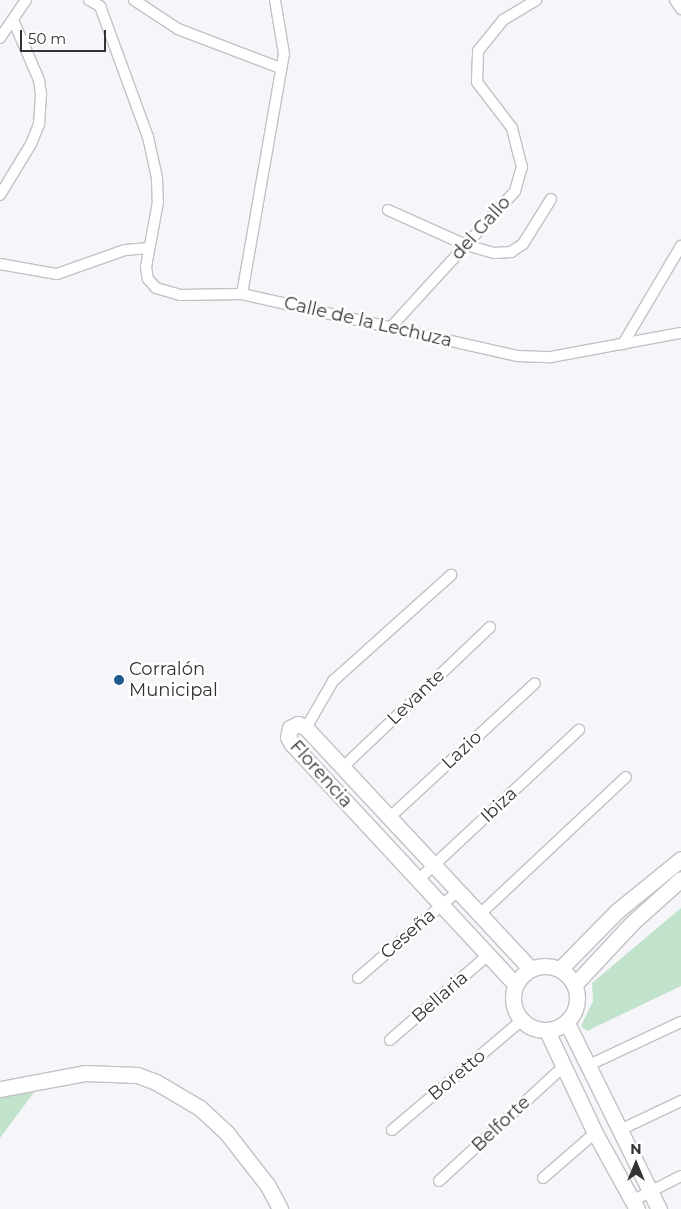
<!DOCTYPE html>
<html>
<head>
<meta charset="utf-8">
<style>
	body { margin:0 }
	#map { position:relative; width:681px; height:1209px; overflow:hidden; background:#f6f6fa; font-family:Montserrat,sans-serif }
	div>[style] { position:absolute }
	.green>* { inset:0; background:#c1e2cb }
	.roads { filter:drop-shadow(1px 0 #c2c2c6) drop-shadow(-1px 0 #c2c2c6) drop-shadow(0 1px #c2c2c6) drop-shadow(0 -1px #c2c2c6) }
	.street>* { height:10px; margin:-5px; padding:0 5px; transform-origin:5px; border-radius:5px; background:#fff }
	.secondary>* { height:15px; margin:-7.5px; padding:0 7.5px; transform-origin:7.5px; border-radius:7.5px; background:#fff }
	.secondary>.ring { margin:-7.5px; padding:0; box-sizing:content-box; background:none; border:15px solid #fff; border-radius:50% }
	.dots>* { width:14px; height:14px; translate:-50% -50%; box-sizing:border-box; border:2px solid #fff; border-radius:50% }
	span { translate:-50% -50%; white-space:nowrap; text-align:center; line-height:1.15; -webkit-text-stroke:5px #fff; paint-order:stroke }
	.street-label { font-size:18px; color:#333334 }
	.poi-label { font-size:18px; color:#333334 }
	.left { translate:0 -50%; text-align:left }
	.north { position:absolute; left:611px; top:1139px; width:50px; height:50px; -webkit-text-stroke:4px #fff; paint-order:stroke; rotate:0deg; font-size:14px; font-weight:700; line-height:20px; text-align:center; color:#333334 }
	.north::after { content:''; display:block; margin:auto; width:18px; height:22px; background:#333334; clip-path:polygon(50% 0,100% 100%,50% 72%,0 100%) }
	.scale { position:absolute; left:20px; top:30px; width:86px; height:22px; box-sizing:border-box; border:2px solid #333334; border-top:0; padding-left:6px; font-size:15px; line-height:18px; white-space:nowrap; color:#333334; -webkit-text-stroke:4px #fff; paint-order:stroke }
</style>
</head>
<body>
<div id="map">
	<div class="green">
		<div style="clip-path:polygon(681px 908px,681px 986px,587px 1031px,581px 1026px,593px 1001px,592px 983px)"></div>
		<div style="clip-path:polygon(35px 1091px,0 1138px,0 1096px)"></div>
	</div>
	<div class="roads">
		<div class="street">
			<div style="left:89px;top:0;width:13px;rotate:29deg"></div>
			<div style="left:100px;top:6px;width:140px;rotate:69.9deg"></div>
			<div style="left:148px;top:137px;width:42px;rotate:77.6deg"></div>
			<div style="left:157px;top:178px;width:24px;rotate:88deg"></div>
			<div style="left:158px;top:202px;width:66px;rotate:100.5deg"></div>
			<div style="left:146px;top:267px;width:12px;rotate:81deg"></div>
			<div style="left:148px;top:279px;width:12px;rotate:48deg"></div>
			<div style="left:156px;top:288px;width:25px;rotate:16deg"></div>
			<div style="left:180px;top:295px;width:62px;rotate:-0.9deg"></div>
			<div style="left:242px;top:294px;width:283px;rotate:12.7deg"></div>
			<div style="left:518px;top:356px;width:33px;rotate:2deg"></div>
			<div style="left:551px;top:357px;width:132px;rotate:-10.5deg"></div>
			<div style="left:134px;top:0;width:53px;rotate:33.4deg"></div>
			<div style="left:178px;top:29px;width:109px;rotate:20.9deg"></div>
			<div style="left:675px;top:0;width:11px;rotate:56deg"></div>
			<div style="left:0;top:38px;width:46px;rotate:-55.6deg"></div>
			<div style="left:0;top:195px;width:60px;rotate:-58.7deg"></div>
			<div style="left:31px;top:144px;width:22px;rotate:-68deg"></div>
			<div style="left:39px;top:124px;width:30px;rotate:-86deg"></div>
			<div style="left:41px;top:94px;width:14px;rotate:-98deg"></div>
			<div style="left:39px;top:80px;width:65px;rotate:-113.4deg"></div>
			<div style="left:388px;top:210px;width:85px;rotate:24.2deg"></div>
			<div style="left:466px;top:245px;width:29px;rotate:16deg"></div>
			<div style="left:494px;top:253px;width:17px;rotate:-3deg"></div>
			<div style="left:511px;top:252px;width:14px;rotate:-34deg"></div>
			<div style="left:523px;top:244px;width:53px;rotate:-58.1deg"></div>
			<div style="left:0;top:264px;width:58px;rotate:10deg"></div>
			<div style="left:57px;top:274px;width:72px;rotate:-19.4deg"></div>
			<div style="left:125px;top:250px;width:24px;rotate:-5deg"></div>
			<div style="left:242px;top:294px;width:244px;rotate:-80.1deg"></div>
			<div style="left:284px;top:54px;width:55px;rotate:-99.5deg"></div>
			<div style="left:391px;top:327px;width:184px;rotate:-47.6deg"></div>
			<div style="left:515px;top:191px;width:25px;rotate:-74deg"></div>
			<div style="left:522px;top:167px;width:20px;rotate:-105deg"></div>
			<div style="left:517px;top:148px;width:21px;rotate:-104deg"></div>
			<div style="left:512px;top:128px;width:58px;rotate:-127.3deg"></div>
			<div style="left:477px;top:82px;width:31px;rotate:-88deg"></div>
			<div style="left:478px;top:51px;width:40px;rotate:-51deg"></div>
			<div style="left:503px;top:20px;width:39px;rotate:-31deg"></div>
			<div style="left:623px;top:344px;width:114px;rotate:-59.4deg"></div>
			<div style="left:306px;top:728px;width:54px;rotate:-60.1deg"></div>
			<div style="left:333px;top:681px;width:159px;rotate:-41.9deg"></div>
			<div style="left:343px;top:767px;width:203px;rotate:-43.6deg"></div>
			<div style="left:390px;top:817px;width:197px;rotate:-42.7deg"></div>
			<div style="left:419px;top:879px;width:219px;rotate:-43deg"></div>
			<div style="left:480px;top:914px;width:200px;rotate:-43.2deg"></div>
			<div style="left:358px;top:978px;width:133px;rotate:-41deg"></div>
			<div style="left:390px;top:1040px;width:130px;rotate:-40.9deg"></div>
			<div style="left:587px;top:1066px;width:104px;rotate:-25.1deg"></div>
			<div style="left:392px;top:1130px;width:169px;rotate:-40.2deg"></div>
			<div style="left:620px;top:1130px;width:68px;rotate:-25.4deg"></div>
			<div style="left:543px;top:1178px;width:69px;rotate:-40.9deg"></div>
			<div style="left:439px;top:1181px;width:168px;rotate:-42.6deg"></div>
			<div style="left:632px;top:1201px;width:55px;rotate:-27deg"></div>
		</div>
		<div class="secondary">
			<div class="ring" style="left:513px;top:966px;width:49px;height:49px"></div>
			<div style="left:561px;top:968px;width:80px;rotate:-45.5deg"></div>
			<div style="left:617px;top:911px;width:82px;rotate:-39.1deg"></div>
			<div style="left:515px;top:984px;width:328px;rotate:-132.9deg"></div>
			<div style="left:292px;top:744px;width:8px;rotate:-120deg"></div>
			<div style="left:288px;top:737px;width:9px;rotate:-77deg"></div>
			<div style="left:290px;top:728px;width:9px;rotate:-27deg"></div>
			<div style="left:298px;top:724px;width:9px;rotate:27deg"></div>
			<div style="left:306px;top:728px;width:330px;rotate:47deg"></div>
			<div style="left:575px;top:984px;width:85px;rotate:-46.9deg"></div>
			<div style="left:633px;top:922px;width:64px;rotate:-41.9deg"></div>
			<div style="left:567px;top:1023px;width:208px;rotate:63.7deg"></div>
			<div style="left:547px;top:1031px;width:113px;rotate:64.8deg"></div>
			<div style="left:595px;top:1133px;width:87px;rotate:61.1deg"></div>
			<div style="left:0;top:1089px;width:86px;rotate:-10.7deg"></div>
			<div style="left:85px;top:1073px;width:52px;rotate:2.2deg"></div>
			<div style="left:137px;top:1075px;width:20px;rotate:20deg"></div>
			<div style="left:156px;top:1082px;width:51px;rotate:30.6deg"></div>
			<div style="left:200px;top:1108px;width:35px;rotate:43deg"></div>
			<div style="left:226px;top:1132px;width:68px;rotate:52.1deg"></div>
			<div style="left:268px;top:1186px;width:26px;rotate:62deg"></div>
		</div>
	</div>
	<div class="dots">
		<div style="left:119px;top:680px;background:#1d5a90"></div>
	</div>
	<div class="street-label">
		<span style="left:481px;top:228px;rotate:-48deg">del Gallo</span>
		<span style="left:368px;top:322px;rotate:13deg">Calle de la Lechuza</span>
		<span style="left:416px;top:697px;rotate:-44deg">Levante</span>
		<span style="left:462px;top:750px;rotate:-43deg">Lazio</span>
		<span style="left:321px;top:774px;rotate:48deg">Florencia</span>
		<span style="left:499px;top:805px;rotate:-43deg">Ibiza</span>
		<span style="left:408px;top:934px;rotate:-41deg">Ceseña</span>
		<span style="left:440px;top:997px;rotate:-41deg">Bellaria</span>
		<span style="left:457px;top:1075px;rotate:-40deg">Boretto</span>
		<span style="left:501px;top:1124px;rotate:-43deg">Belforte</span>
	</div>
	<div class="poi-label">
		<span class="left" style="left:129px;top:680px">Corralón<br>Municipal</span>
	</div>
	<div class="north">N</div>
	<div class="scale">50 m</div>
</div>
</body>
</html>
